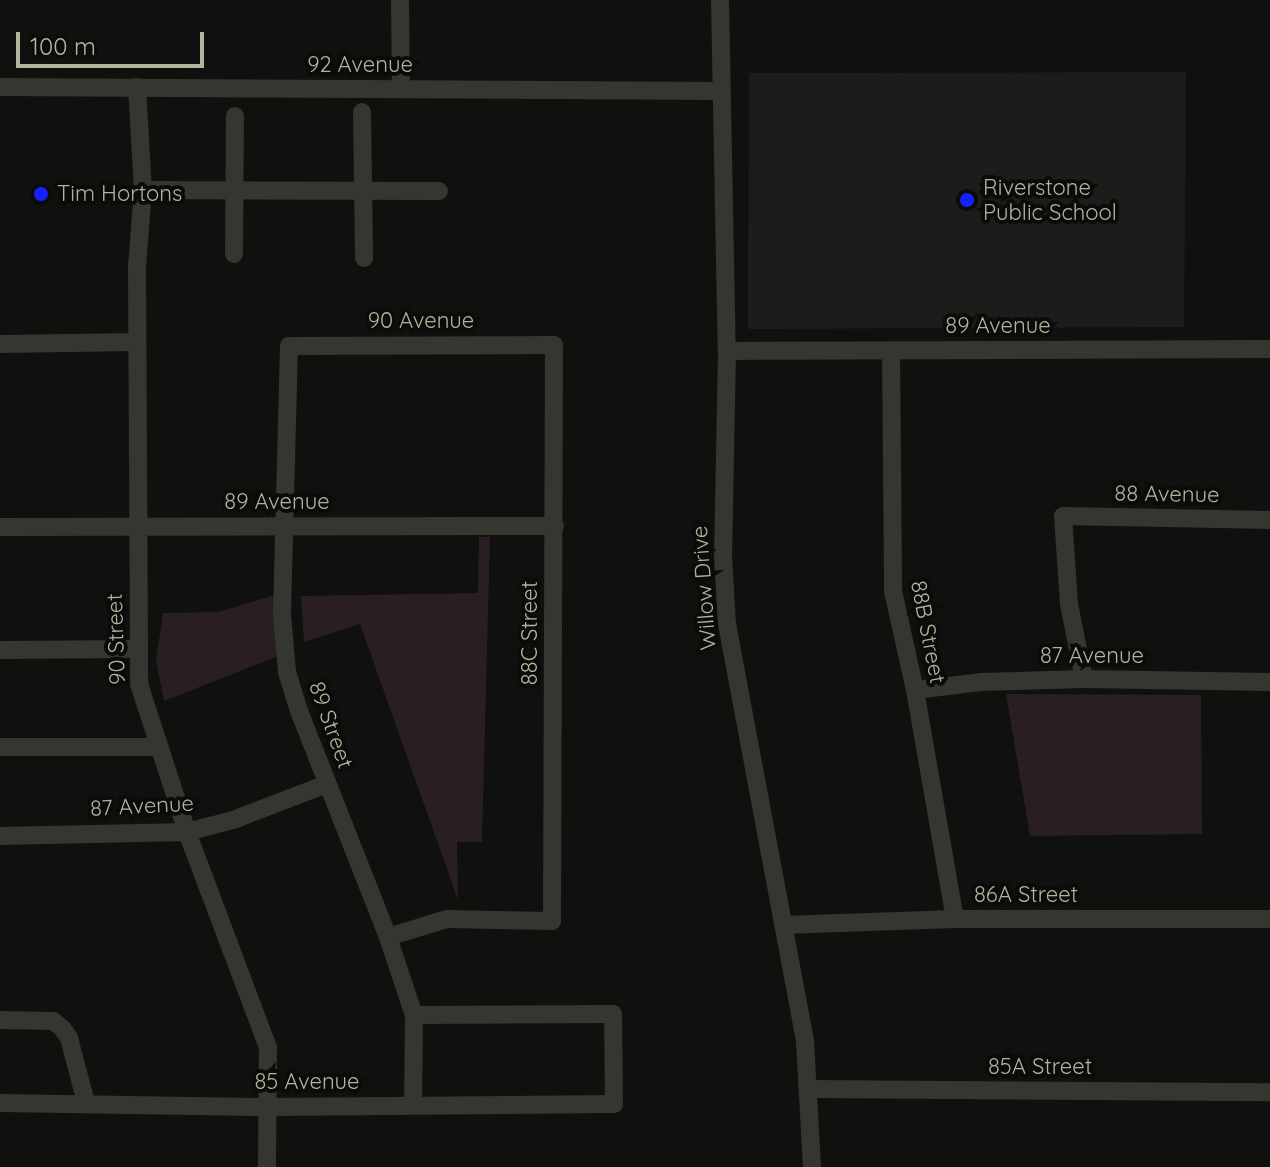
<!DOCTYPE html>
<html>
<head>
<meta charset="utf-8">
<style>
	body { margin:0 }
	#map { position:relative; width:1270px; height:1167px; overflow:hidden; background:#10100f; font-family:Quicksand,sans-serif }
	div>[style] { position:absolute }
	.built>* { inset:0; background:#1c1d1a }
	.green>* { inset:0; background:#281e24 }
	.minor>* { height:18px; margin:-9px; padding:0 9px; transform-origin:9px; border-radius:9px; background:#35362f }
	.dots>* { width:22px; height:22px; translate:-50% -50%; box-sizing:border-box; border:4px solid #0b0b0a; border-radius:50% }
	span { translate:-50% -50%; white-space:nowrap; text-align:center; line-height:1.15; -webkit-text-stroke:8px #0b0b0a; paint-order:stroke }
	.street-label { font-size:22px; color:#b3b39e }
	.poi-label { font-size:22px; color:#b3b39e }
	.left { translate:0 -50%; text-align:left }
	.scale { position:absolute; left:16px; top:32px; width:188px; height:36px; box-sizing:border-box; border:4px solid #b3b39e; border-top:0; padding-left:10px; font-size:24px; line-height:28px; white-space:nowrap; color:#b3b39e; -webkit-text-stroke:6px #0b0b0a; paint-order:stroke }
</style>
</head>
<body>
<div id="map">
	<div class="built">
		<div style="clip-path:polygon(1186px 72px,1184px 327px,748px 329px,749px 73px)"></div>
	</div>
	<div class="green">
		<div style="clip-path:polygon(479px 537px,490px 537px,482px 842px,457px 842px,458px 900px,360px 624px,304px 642px,301px 596px,478px 593px)"></div>
		<div style="clip-path:polygon(275px 595px,276px 657px,164px 701px,156px 660px,163px 613px,218px 612px)"></div>
		<div style="clip-path:polygon(1006px 694px,1201px 695px,1202px 834px,1030px 836px)"></div>
	</div>
	<div class="minor">
		<div style="left:400px;top:0;width:89px;rotate:89.4deg"></div>
		<div style="left:720px;top:0;width:351px;rotate:88.9deg"></div>
		<div style="left:727px;top:351px;width:204px;rotate:91.1deg"></div>
		<div style="left:723px;top:555px;width:69px;rotate:86.7deg"></div>
		<div style="left:727px;top:624px;width:425px;rotate:79.4deg"></div>
		<div style="left:805px;top:1042px;width:125px;rotate:86.8deg"></div>
		<div style="left:0;top:87px;width:719px;rotate:0.32deg"></div>
		<div style="left:137px;top:87px;width:103px;rotate:86.7deg"></div>
		<div style="left:143px;top:190px;width:77px;rotate:94.5deg"></div>
		<div style="left:137px;top:267px;width:417px;rotate:89.7deg"></div>
		<div style="left:139px;top:684px;width:156px;rotate:72deg"></div>
		<div style="left:187px;top:832px;width:231px;rotate:69.4deg"></div>
		<div style="left:268px;top:1048px;width:119px;rotate:90.5deg"></div>
		<div style="left:362px;top:112px;width:146px;rotate:89.2deg"></div>
		<div style="left:143px;top:190px;width:296px;rotate:0.2deg"></div>
		<div style="left:234px;top:254px;width:138px;rotate:-89.6deg"></div>
		<div style="left:0;top:344px;width:137px;rotate:-0.8deg"></div>
		<div style="left:891px;top:350px;width:241px;rotate:89.5deg"></div>
		<div style="left:893px;top:591px;width:101px;rotate:77.5deg"></div>
		<div style="left:915px;top:690px;width:232px;rotate:80.1deg"></div>
		<div style="left:727px;top:351px;width:543px;rotate:-0.21deg"></div>
		<div style="left:0;top:527px;width:555px;rotate:-0.1deg"></div>
		<div style="left:0;top:650px;width:137px;rotate:-0.4deg"></div>
		<div style="left:1084px;top:679px;width:76px;rotate:-101.3deg"></div>
		<div style="left:1069px;top:604px;width:88px;rotate:-93.9deg"></div>
		<div style="left:1063px;top:516px;width:207px;rotate:1.1deg"></div>
		<div style="left:915px;top:690px;width:66px;rotate:-6.9deg"></div>
		<div style="left:981px;top:682px;width:103px;rotate:-1.7deg"></div>
		<div style="left:1084px;top:679px;width:186px;rotate:0.9deg"></div>
		<div style="left:0;top:747px;width:157px"></div>
		<div style="left:0;top:836px;width:187px;rotate:-1.2deg"></div>
		<div style="left:187px;top:832px;width:48px;rotate:-14.6deg"></div>
		<div style="left:233px;top:820px;width:101px;rotate:-21deg"></div>
		<div style="left:783px;top:925px;width:172px;rotate:-2deg"></div>
		<div style="left:955px;top:919px;width:315px"></div>
		<div style="left:388px;top:937px;width:62px;rotate:-17deg"></div>
		<div style="left:447px;top:919px;width:105px;rotate:1.1deg"></div>
		<div style="left:552px;top:921px;width:576px;rotate:-89.8deg"></div>
		<div style="left:554px;top:345px;width:265px;rotate:179.8deg"></div>
		<div style="left:289px;top:346px;width:269px;rotate:91.5deg"></div>
		<div style="left:282px;top:615px;width:57px;rotate:85deg"></div>
		<div style="left:287px;top:672px;width:41px;rotate:72.9deg"></div>
		<div style="left:299px;top:711px;width:243px;rotate:68.5deg"></div>
		<div style="left:388px;top:937px;width:82px;rotate:71.6deg"></div>
		<div style="left:414px;top:1015px;width:90px;rotate:90.6deg"></div>
		<div style="left:0;top:1020px;width:53px;rotate:1.1deg"></div>
		<div style="left:53px;top:1021px;width:11px;rotate:38deg"></div>
		<div style="left:62px;top:1028px;width:12px;rotate:55deg"></div>
		<div style="left:69px;top:1038px;width:67px;rotate:75.3deg"></div>
		<div style="left:810px;top:1089px;width:460px;rotate:0.4deg"></div>
		<div style="left:0;top:1103px;width:269px;rotate:0.9deg"></div>
		<div style="left:269px;top:1107px;width:345px;rotate:-0.5deg"></div>
		<div style="left:614px;top:1104px;width:90px;rotate:-90.6deg"></div>
		<div style="left:613px;top:1014px;width:199px;rotate:179.7deg"></div>
	</div>
	<div class="dots">
		<div style="left:41px;top:194px;background:#1820ff"></div>
		<div style="left:967px;top:200px;background:#1820ff"></div>
	</div>
	<div class="street-label">
		<span style="left:360px;top:65px">92 Avenue</span>
		<span style="left:421px;top:321px">90 Avenue</span>
		<span style="left:998px;top:326px">89 Avenue</span>
		<span style="left:1167px;top:494px;rotate:1deg">88 Avenue</span>
		<span style="left:277px;top:502px">89 Avenue</span>
		<span style="left:704px;top:588px;rotate:-94deg">Willow Drive</span>
		<span style="left:928px;top:632px;rotate:79deg">88B Street</span>
		<span style="left:530px;top:633px;rotate:-90deg">88C Street</span>
		<span style="left:116px;top:639px;rotate:-92deg">90 Street</span>
		<span style="left:1092px;top:656px">87 Avenue</span>
		<span style="left:331px;top:725px;rotate:70deg">89 Street</span>
		<span style="left:142px;top:806px;rotate:-3deg">87 Avenue</span>
		<span style="left:1026px;top:895px">86A Street</span>
		<span style="left:1040px;top:1067px">85A Street</span>
		<span style="left:307px;top:1082px">85 Avenue</span>
	</div>
	<div class="poi-label">
		<span class="left" style="left:983px;top:200px">Riverstone<br>Public School</span>
		<span class="left" style="left:57px;top:194px">Tim Hortons</span>
	</div>
	<div class="scale">100 m</div>
</div>
</body>
</html>
